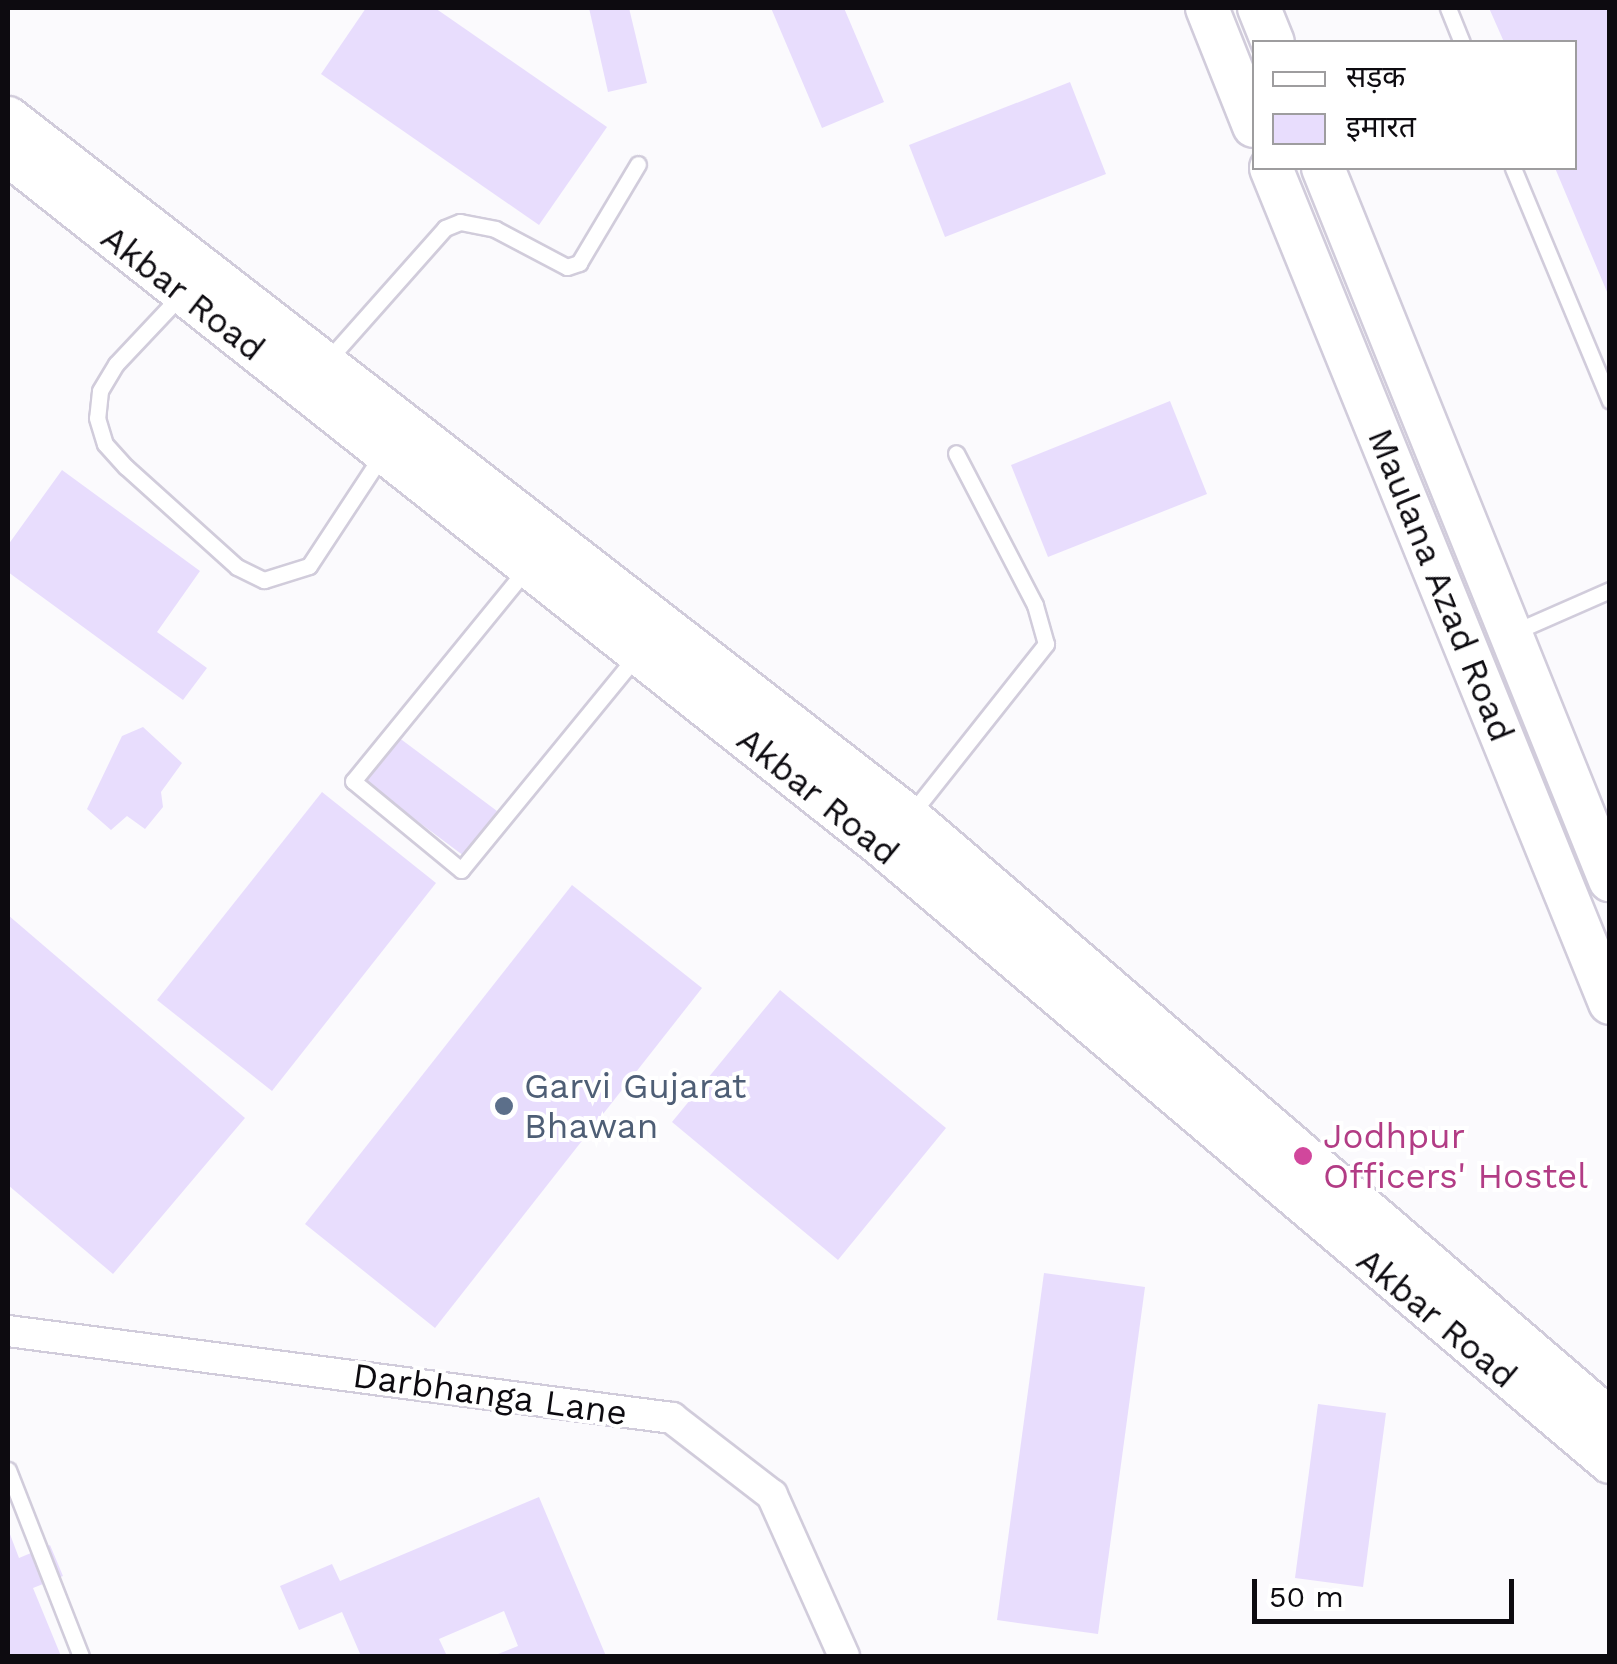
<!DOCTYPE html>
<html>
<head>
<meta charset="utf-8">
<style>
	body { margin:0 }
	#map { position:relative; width:1617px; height:1664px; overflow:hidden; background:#fbfafd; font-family:"Work Sans","Noto Sans Devanagari",sans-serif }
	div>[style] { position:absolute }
	.building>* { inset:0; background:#e8ddfd }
	.roads { filter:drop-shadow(2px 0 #d1ccdb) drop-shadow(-2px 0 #d1ccdb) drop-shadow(0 2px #d1ccdb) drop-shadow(0 -2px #d1ccdb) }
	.lane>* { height:15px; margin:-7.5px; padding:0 7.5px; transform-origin:7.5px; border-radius:7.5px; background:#fff }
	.street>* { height:30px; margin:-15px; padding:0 15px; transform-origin:15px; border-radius:15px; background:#fff }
	.secondary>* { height:42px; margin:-21px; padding:0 21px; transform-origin:21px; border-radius:21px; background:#fff }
	.dots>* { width:28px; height:28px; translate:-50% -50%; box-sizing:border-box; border:5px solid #fff; border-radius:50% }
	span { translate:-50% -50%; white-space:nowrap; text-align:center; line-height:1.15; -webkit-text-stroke:8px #fff; paint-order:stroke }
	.street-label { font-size:35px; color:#0d0b10 }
	.service-label { font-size:35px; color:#4e5e75 }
	.left { translate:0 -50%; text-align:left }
	.hotel-label { font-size:35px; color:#b23c85 }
	.frame { position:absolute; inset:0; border:10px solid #0d0b10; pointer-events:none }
	.legend { position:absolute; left:1252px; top:40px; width:325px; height:130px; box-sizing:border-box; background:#fff; border:2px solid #9e9d9f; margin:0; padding:12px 18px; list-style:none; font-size:30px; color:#0d0b10 }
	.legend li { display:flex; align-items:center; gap:20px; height:50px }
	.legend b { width:50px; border:2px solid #9e9d9f }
	.scale { position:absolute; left:1252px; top:1579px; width:262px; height:45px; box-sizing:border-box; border:5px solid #0d0b10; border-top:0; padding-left:12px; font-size:30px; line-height:35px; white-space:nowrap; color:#0d0b10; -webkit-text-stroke:8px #fff; paint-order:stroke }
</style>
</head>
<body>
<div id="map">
	<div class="building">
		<div style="clip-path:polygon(366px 8px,435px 8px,607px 127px,539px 225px,321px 74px)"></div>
		<div style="clip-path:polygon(589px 8px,629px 8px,647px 83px,608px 92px)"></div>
		<div style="clip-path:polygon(771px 8px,844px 8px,884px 102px,822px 128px)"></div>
		<div style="clip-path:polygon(1489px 8px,1610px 8px,1610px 299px,1555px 168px,1574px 168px,1574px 42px,1504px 42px)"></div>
		<div style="clip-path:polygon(1070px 82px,1106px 174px,945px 237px,909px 145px)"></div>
		<div style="clip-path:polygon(1170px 401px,1207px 494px,1048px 557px,1011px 465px)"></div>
		<div style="clip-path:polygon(62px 470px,200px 571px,157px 632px,207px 668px,183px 700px,8px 572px,8px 545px)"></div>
		<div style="clip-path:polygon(143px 727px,182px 763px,161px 792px,163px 807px,145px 829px,127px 816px,111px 830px,87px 809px,122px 736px)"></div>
		<div style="clip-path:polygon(398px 737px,497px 811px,464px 856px,365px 782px)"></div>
		<div style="clip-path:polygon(322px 792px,436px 883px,272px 1091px,157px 1000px)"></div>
		<div style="clip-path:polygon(572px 885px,702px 988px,435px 1328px,305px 1224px)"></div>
		<div style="clip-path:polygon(8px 915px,245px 1118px,113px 1274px,8px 1185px)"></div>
		<div style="clip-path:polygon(780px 990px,946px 1128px,838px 1260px,672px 1122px)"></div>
		<div style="clip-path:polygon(1044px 1273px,1145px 1287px,1098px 1634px,997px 1620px)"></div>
		<div style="clip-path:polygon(1318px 1404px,1386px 1413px,1363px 1587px,1295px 1578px)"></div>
		<div style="clip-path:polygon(539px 1497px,606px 1656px,493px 1656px,518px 1646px,504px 1611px,439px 1639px,447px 1656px,361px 1656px,342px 1612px,299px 1630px,280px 1586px,332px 1564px,340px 1581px)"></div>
		<div style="clip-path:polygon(8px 1529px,19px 1558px,50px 1545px,63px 1576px,33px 1588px,61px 1656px,8px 1656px)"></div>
	</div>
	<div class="roads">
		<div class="lane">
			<div style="left:1448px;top:8px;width:37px;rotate:68deg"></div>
			<div style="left:1513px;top:168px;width:252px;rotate:67.4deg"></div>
			<div style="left:182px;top:294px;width:96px;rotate:133.3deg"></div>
			<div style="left:116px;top:364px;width:31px;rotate:121deg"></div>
			<div style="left:100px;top:391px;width:27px;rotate:96deg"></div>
			<div style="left:97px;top:418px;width:27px;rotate:73deg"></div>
			<div style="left:105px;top:444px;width:31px;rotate:48deg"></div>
			<div style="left:126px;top:467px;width:149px;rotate:42deg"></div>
			<div style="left:237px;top:567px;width:30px;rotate:26deg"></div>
			<div style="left:264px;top:580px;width:47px;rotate:-17.3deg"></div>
			<div style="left:309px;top:566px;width:133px;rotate:-56.7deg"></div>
			<div style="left:327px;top:361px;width:178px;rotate:-48.4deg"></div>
			<div style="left:445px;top:228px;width:16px;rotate:-22deg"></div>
			<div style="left:460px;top:222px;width:36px;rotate:11deg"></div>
			<div style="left:495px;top:229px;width:81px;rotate:27.8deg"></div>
			<div style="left:567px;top:267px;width:13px;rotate:-18deg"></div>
			<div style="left:579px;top:263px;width:115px;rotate:-59.2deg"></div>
			<div style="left:527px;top:568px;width:275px;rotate:129.2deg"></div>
			<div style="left:353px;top:781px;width:140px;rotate:39.5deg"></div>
			<div style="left:461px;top:870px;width:276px;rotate:-50.7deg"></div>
			<div style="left:1514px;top:632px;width:105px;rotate:-23.6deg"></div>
			<div style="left:912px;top:813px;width:216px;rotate:-51.6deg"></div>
			<div style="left:1046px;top:644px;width:41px;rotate:-105.8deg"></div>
			<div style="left:1035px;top:605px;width:171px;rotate:-117.5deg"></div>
			<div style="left:8px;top:1470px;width:200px;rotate:68.6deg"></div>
		</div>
		<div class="street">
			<div style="left:8px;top:1331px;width:670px;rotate:7.46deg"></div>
			<div style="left:672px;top:1418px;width:126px;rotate:37.6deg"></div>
			<div style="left:772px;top:1495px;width:176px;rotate:65.9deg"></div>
		</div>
		<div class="secondary">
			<div style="left:1207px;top:8px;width:127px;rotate:68.3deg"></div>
			<div style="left:1259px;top:8px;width:37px;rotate:68deg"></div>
			<div style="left:8px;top:118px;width:1140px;rotate:37.8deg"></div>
			<div style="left:909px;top:817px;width:925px;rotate:40.7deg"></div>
			<div style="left:8px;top:154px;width:1113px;rotate:38.36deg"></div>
			<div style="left:881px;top:845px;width:955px;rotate:40.24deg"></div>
			<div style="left:1271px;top:168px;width:901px;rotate:67.9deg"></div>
			<div style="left:1323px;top:168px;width:768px;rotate:68.05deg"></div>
		</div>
	</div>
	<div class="dots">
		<div style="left:504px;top:1106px;background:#5c6f8a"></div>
		<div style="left:1303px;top:1156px;background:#d1479c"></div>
	</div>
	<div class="street-label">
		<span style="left:183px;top:293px;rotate:38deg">Akbar Road</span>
		<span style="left:1441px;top:585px;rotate:68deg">Maulana Azad Road</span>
		<span style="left:818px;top:796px;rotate:39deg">Akbar Road</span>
		<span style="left:1437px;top:1318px;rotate:40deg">Akbar Road</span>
		<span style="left:490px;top:1394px;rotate:8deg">Darbhanga Lane</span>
	</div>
	<div class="service-label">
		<span class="left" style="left:524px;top:1106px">Garvi Gujarat<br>Bhawan</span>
	</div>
	<div class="hotel-label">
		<span class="left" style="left:1323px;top:1156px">Jodhpur<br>Officers' Hostel</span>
	</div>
	<div class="frame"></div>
	<ul class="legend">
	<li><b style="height:12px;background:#fff"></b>सड़क</li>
	<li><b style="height:28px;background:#e8ddfd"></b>इमारत</li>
	</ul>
	<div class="scale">50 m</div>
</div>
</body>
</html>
